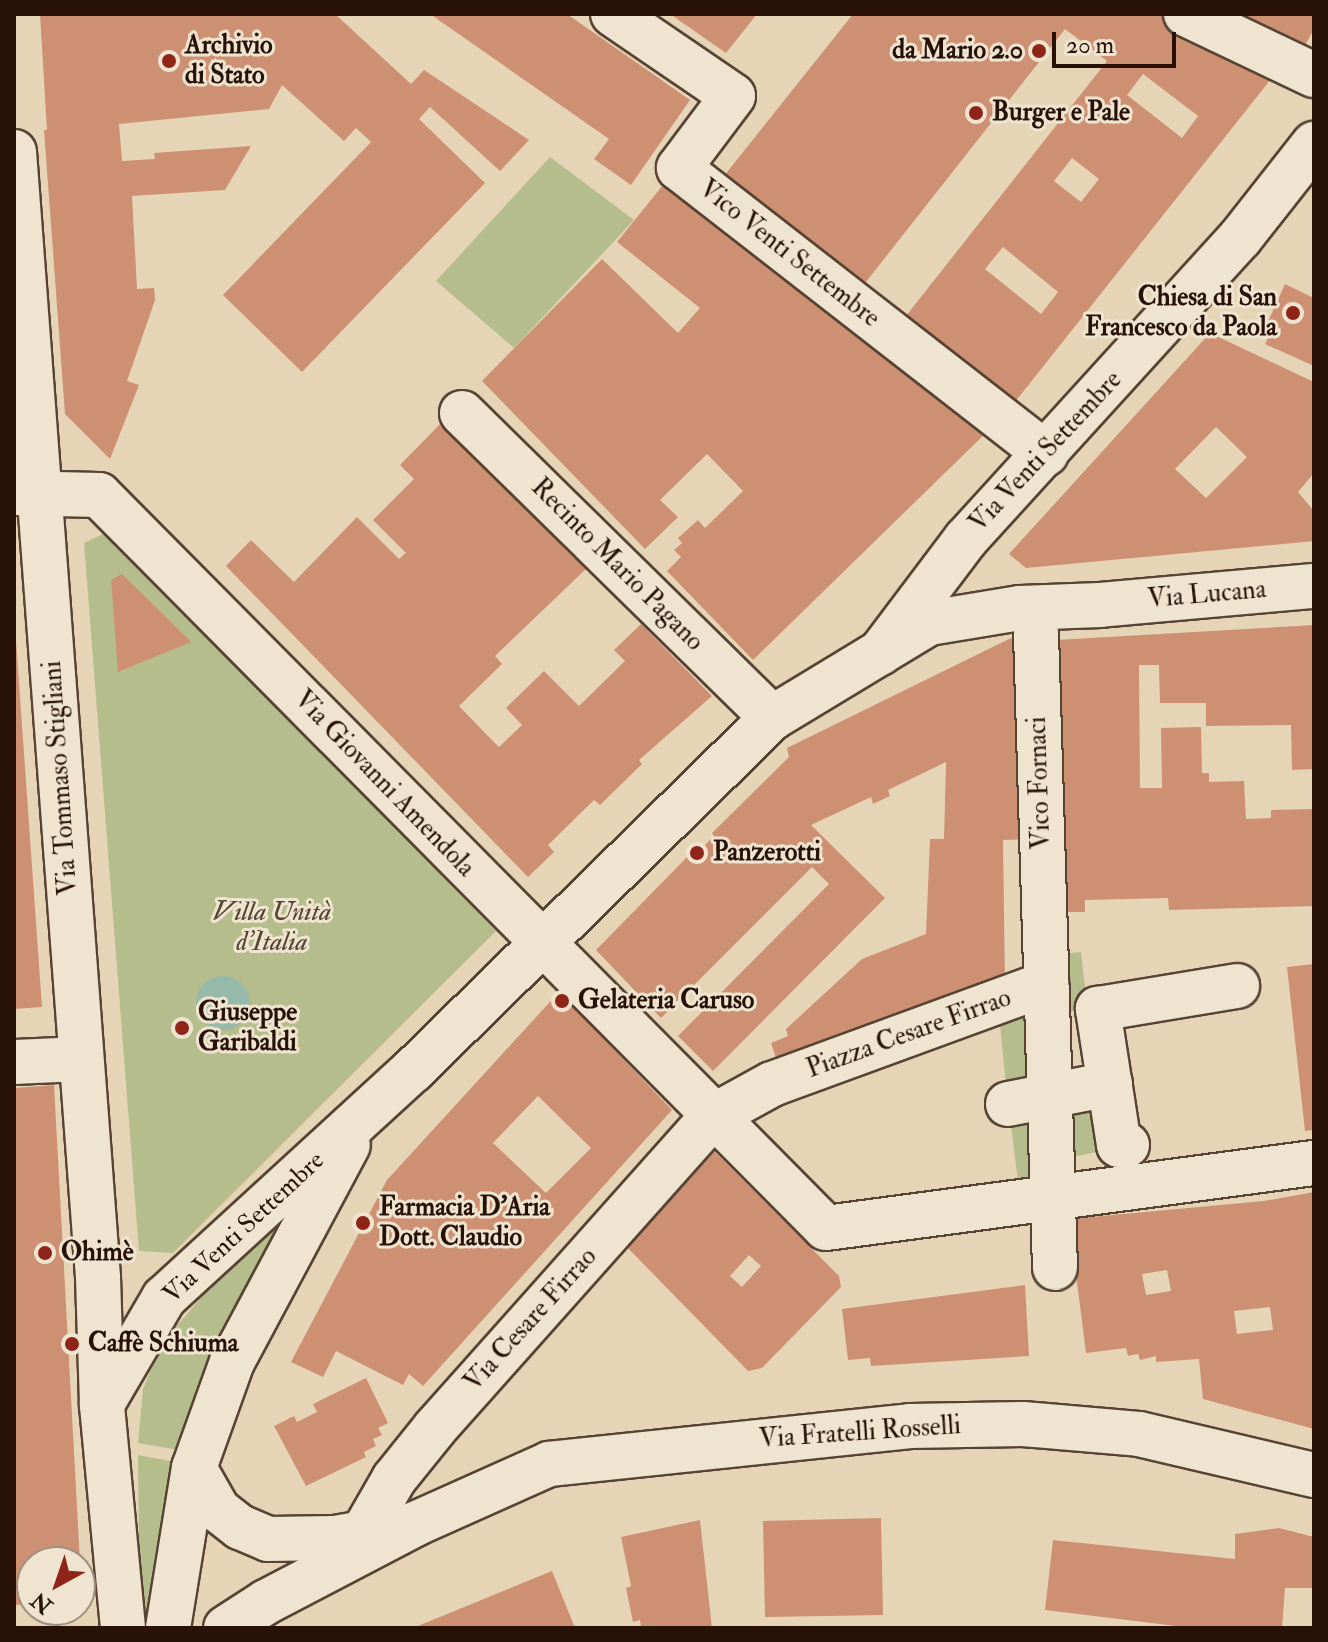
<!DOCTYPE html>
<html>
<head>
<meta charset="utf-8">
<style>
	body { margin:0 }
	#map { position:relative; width:1328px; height:1642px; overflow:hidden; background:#e5d5b6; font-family:"IM FELL Double Pica",serif }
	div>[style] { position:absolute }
	.green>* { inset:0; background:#b6bd8d }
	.water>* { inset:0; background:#96b9a9 }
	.round { border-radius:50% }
	.building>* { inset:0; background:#ce9072 }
	.roads { filter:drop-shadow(2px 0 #574334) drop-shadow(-2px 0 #574334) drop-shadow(0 2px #574334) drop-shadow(0 -2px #574334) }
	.street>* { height:44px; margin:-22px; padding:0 22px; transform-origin:22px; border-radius:22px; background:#eee4d0 }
	.secondary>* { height:44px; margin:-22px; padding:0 22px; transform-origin:22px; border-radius:22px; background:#eee4d0 }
	.dots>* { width:22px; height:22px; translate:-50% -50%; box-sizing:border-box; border:4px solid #eee4d0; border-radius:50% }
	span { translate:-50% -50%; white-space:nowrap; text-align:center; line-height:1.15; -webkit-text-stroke:6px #eee4d0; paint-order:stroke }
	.poi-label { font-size:26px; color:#281208; font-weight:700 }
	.left { translate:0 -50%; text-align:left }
	.right { translate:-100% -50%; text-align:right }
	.street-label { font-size:26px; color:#281208 }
	.park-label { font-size:26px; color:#534530; font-style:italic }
	.frame { position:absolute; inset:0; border:16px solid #281208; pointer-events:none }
	.north { position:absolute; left:16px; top:1546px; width:80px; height:80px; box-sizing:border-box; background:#eee4d0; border:2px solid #9f9080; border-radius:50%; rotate:220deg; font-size:22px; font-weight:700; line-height:32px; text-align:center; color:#281208 }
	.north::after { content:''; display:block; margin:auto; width:28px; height:36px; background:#8f2418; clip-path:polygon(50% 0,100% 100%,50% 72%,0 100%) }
	.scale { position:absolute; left:1052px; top:32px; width:124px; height:36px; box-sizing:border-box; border:4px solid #281208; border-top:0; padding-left:10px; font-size:24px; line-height:28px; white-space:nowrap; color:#281208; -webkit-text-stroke:6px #eee4d0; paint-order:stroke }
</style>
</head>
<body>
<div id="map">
	<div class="green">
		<div style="clip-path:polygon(550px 157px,634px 220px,514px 348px,436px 281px)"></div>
		<div style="clip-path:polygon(105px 533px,496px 931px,173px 1253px,139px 1251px,84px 543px)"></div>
		<div style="clip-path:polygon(1081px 952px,1086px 996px,1072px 1012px,1061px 1014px,1059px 954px)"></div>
		<div style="clip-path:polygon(1028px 1001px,1031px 1078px,1007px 1096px,1000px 1024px,1004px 1017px)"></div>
		<div style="clip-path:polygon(1104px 1106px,1111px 1149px,1063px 1159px,1061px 1114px)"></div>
		<div style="clip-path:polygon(1009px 1110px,1030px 1113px,1033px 1177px,1018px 1181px)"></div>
		<div style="clip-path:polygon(290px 1211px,185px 1451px,138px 1443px,143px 1389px,162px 1343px,206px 1292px,283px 1212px)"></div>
		<div style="clip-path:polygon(138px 1455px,181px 1463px,156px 1628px,140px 1628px)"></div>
	</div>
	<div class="water">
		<div class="round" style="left:196px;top:976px;width:54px;height:54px"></div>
	</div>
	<div class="building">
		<div style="clip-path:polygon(40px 14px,335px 14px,411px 84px,424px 70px,529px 140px,500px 171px,430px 107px,419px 119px,485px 183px,302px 372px,223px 295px,371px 142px,356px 128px,344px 141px,282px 85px,269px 109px,119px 124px,122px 161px,155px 159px,154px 153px,251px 146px,225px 190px,132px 196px,137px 289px,154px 288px,155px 300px,127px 381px,139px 385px,110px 459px,65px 414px,44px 130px,47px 130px)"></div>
		<div style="clip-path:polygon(430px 14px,567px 14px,690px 100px,631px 185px,594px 159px,609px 139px)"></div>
		<div style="clip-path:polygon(670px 14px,757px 14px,726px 53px)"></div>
		<div style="clip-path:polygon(evenodd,853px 14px,1166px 14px,1279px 69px,1011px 407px,902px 321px,1107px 61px,1065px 29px,862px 287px,724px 176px,853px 14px,1143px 74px,1198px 116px,1182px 138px,1127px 95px,1143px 74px,853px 14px,1072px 158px,1099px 179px,1081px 202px,1054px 181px,1072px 158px,853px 14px,1003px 247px,1058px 292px,1041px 314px,985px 269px,1003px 247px)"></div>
		<div style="clip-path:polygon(1217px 14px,1314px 14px,1314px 29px,1301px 53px)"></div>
		<div style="clip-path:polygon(667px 180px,990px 429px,753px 660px,667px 571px,681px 557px,674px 550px,682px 543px,678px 538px,698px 520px,705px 528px,743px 491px,707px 454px,660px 500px,678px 517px,645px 549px,482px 381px,602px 259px,678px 333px,700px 308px,617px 242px)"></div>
		<div style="clip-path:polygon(1285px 284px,1314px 298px,1314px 366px,1265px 344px,1272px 330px,1265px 328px)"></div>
		<div style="clip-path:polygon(evenodd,1210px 333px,1314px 382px,1314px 473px,1298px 492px,1313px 510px,1314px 541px,1026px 568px,1009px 554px,1210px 333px,1216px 427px,1247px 457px,1206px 498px,1175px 469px,1216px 427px)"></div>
		<div style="clip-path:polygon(445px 419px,588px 567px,495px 656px,502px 664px,459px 706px,485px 733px,499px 747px,522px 725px,506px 708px,544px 671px,579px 706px,625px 661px,614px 650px,641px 624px,712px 696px,639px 760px,642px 764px,600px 805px,594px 800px,548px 845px,554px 852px,528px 877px,226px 566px,251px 540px,294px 582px,357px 517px,399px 559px,406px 553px,373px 520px,414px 479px,400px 465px)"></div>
		<div style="clip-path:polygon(122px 574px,191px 642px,118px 672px,111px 580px)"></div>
		<div style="clip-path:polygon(14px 612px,42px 1007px,14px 1009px)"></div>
		<div style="clip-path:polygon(1314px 625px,1314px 769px,1292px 770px,1291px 725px,1206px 726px,1206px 703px,1160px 703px,1159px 665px,1139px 665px,1140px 788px,1162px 788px,1161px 728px,1201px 727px,1202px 773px,1209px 773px,1209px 782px,1244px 781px,1246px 819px,1271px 818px,1271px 810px,1314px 809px,1314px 906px,1169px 910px,1168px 898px,1085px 900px,1085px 912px,1063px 912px,1056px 640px)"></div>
		<div style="clip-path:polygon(1011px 638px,1027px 650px,1029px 839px,1003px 840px,1005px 983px,778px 1064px,771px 1043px,788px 1036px,786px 1029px,862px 959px,926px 934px,930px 839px,944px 839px,946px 762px,888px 790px,890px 796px,873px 804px,871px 797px,811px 825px,885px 898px,713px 1071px,678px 1036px,829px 884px,812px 867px,661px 1018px,596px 950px,692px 852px,695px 855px,714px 836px,712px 833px,789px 757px,787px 748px)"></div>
		<div style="clip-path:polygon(1314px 964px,1314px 1130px,1305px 1131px,1287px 967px)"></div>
		<div style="clip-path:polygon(evenodd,559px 992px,672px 1110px,423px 1386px,409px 1374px,403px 1385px,336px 1351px,323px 1377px,291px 1362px,387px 1180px,559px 992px,538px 1096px,591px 1148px,546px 1193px,493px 1143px,538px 1096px)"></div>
		<div style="clip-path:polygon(54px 1085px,80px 1562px,32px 1562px,32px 1604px,14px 1605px,14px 1088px)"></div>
		<div style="clip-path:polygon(evenodd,707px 1144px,839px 1276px,841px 1287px,762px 1368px,748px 1371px,622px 1242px,707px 1144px,749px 1255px,761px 1266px,742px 1287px,730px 1276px,749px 1255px)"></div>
		<div style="clip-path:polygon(evenodd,1314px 1192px,1314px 1429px,1203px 1399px,1199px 1359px,1156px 1362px,1156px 1356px,1140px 1360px,1138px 1354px,1128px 1356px,1126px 1348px,1086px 1353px,1069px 1219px,1264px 1201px,1314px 1192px,1167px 1270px,1171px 1291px,1146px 1295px,1142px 1274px,1167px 1270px,1314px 1192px,1270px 1307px,1273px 1330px,1237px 1334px,1234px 1311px,1270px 1307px)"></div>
		<div style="clip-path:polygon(1025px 1285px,1029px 1356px,871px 1366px,870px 1358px,848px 1360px,842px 1309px)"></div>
		<div style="clip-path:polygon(366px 1378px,388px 1423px,378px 1428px,382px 1435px,373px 1439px,376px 1446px,364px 1452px,366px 1457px,306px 1486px,274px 1426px,294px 1416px,297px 1422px,317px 1412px,313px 1404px)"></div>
		<div style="clip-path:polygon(881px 1518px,883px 1615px,765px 1617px,763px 1521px)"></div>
		<div style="clip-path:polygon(700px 1520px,712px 1628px,641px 1628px,640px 1620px,633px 1622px,626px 1588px,631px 1586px,621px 1537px)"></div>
		<div style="clip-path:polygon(1279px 1528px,1314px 1537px,1314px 1588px,1285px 1588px,1282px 1628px,1193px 1628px,1045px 1610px,1053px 1540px,1235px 1559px,1235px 1534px)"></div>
		<div style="clip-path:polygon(552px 1571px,575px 1628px,413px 1628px)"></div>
	</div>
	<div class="roads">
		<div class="street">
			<div style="left:613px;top:14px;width:145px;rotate:34.3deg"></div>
			<div style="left:733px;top:96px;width:90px;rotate:126.9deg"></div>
			<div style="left:679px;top:168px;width:465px;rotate:37.9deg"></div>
			<div style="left:1186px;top:14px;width:142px;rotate:25.5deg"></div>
			<div style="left:14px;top:152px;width:1128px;rotate:85.73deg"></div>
			<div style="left:98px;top:1277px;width:127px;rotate:88.2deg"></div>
			<div style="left:462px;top:413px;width:435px;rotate:44.5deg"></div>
			<div style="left:14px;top:493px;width:85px;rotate:1.3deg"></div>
			<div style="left:99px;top:495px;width:1032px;rotate:45.24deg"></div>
			<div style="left:826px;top:1228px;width:492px;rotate:-7.6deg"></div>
			<div style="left:1036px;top:633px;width:635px;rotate:88.29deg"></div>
			<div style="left:880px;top:653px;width:143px;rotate:-53deg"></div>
			<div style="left:966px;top:539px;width:407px;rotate:-47.7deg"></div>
			<div style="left:1240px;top:238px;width:120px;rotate:-51.8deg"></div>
			<div style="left:14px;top:1062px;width:66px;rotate:-2.6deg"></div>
			<div style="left:1008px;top:1104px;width:104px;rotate:-11.1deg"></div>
			<div style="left:1127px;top:1145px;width:8px;rotate:180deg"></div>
			<div style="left:1119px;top:1145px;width:138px;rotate:-98.8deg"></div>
			<div style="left:1098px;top:1009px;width:141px;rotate:-9.4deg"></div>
			<div style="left:194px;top:1468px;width:48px;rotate:60.3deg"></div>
			<div style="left:218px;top:1510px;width:28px;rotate:38deg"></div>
			<div style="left:240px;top:1527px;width:30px;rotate:23deg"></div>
			<div style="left:268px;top:1539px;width:67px;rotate:-0.9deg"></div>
			<div style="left:335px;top:1538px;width:59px;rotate:-9.8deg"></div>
			<div style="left:363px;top:1533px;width:62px;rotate:-60.1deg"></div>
			<div style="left:394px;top:1479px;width:65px;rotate:-51.2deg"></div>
			<div style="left:435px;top:1428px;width:416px;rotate:-48.3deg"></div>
			<div style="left:712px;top:1117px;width:68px;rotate:-28.8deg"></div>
			<div style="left:772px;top:1084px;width:292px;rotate:-20.1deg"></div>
		</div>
		<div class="secondary">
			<div style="left:123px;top:1628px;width:225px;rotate:-95.4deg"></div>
			<div style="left:102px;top:1404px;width:123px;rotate:-59.7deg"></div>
			<div style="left:164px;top:1298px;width:338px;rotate:-42.5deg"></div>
			<div style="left:413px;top:1070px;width:503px;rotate:-44.44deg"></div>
			<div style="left:772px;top:718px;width:184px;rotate:-31.2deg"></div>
			<div style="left:929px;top:623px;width:92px;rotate:-9.4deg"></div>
			<div style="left:1020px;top:608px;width:80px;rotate:-2.1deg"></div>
			<div style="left:1100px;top:605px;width:215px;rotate:-5.1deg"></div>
			<div style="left:168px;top:1628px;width:162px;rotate:-80.8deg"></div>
			<div style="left:194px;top:1468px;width:113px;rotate:-70.3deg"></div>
			<div style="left:232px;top:1362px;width:246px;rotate:-61.9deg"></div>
			<div style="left:226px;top:1628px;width:48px;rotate:-33deg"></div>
			<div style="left:266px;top:1602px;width:168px;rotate:-27.6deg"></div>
			<div style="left:415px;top:1524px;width:147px;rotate:-24.1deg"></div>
			<div style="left:549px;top:1464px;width:363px;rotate:-6deg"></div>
			<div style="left:910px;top:1426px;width:113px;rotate:-1deg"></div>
			<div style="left:1023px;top:1424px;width:116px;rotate:4.9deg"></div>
			<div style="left:1139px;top:1434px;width:180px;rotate:13.2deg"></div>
		</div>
	</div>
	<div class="dots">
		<div style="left:1039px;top:51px;background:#8f2418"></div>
		<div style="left:169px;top:61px;background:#8f2418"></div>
		<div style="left:976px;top:113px;background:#8f2418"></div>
		<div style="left:1293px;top:313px;background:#8f2418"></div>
		<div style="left:697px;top:853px;background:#8f2418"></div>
		<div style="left:562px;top:1001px;background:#8f2418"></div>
		<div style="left:182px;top:1028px;background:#8f2418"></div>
		<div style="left:363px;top:1223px;background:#8f2418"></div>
		<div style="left:45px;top:1253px;background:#8f2418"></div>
		<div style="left:72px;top:1344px;background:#8f2418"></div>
	</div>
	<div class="poi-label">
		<span class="left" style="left:185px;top:61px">Archivio<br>di Stato</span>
		<span class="right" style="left:1023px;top:51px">da Mario 2.0</span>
		<span class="left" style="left:992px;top:113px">Burger e Pale</span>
		<span class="right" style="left:1277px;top:313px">Chiesa di San<br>Francesco da Paola</span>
		<span class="left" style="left:713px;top:853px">Panzerotti</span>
		<span class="left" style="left:578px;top:1001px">Gelateria Caruso</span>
		<span class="left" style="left:198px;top:1028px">Giuseppe<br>Garibaldi</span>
		<span class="left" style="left:379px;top:1223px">Farmacia D'Aria<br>Dott. Claudio</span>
		<span class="left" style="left:61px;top:1253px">Ohimè</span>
		<span class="left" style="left:88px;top:1344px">Caffè Schiuma</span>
	</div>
	<div class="street-label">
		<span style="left:789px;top:254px;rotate:38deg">Vico Venti Settembre</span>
		<span style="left:1046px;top:452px;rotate:-47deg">Via Venti Settembre</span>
		<span style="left:617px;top:565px;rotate:45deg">Recinto Mario Pagano</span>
		<span style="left:1207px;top:595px;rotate:-5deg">Via Lucana</span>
		<span style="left:61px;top:778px;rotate:-94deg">Via Tommaso Stigliani</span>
		<span style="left:1040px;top:783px;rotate:-92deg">Vico Fornaci</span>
		<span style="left:384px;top:784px;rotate:46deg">Via Giovanni Amendola</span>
		<span style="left:909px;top:1034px;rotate:-20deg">Piazza Cesare Firrao</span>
		<span style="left:244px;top:1228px;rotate:-43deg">Via Venti Settembre</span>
		<span style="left:531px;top:1320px;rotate:-48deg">Via Cesare Firrao</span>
		<span style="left:860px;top:1433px;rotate:-4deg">Via Fratelli Rosselli</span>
	</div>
	<div class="park-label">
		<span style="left:272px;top:928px">Villa Unità<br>d’Italia</span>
	</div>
	<div class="frame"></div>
	<div class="north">N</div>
	<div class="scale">20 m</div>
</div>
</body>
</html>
